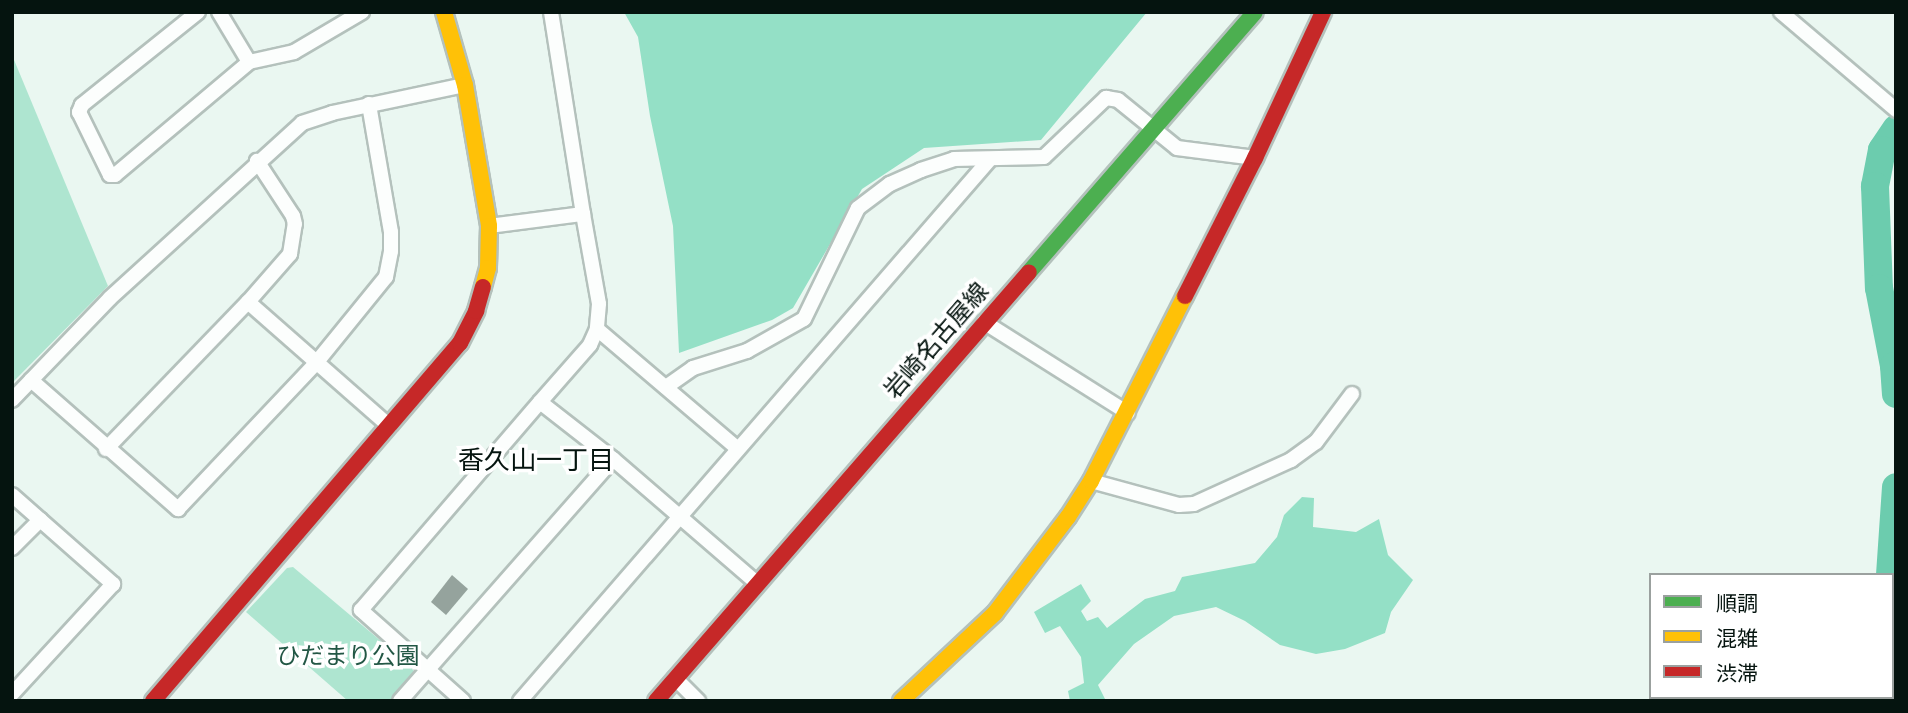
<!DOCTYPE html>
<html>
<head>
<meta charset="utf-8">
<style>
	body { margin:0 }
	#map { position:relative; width:1908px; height:713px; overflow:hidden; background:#eaf7f1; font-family:"Fira Sans Condensed","Noto Sans JP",sans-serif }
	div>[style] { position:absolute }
	.green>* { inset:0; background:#aee5d0 }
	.forest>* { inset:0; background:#94e0c6 }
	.river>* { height:28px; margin:-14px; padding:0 14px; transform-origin:14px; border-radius:14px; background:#6cccae }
	.building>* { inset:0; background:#95a39d }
	.roads { filter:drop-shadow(2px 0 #b4c1bc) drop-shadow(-2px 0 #b4c1bc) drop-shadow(0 2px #b4c1bc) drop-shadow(0 -2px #b4c1bc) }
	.street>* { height:14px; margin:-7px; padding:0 7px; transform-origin:7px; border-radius:7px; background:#fcfefd }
	.fast>* { height:16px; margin:-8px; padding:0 8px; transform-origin:8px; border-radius:8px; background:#4caf50 }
	.slow>* { height:16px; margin:-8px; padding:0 8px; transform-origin:8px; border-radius:8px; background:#ffc107 }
	.jam>* { height:16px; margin:-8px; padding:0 8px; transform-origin:8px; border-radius:8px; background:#c62828 }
	span { translate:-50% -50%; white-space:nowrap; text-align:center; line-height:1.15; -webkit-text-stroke:7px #fff; paint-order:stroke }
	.street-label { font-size:24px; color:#05140f }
	.park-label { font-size:24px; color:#235745 }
	.neighbourhood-label { font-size:26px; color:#05140f }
	.frame { position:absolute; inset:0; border:14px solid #05140f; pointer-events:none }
	.legend { position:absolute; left:1649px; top:573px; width:245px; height:126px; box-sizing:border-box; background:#fff; border:2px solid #9ba19f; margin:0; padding:9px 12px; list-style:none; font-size:21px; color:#05140f }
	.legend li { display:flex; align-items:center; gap:14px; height:35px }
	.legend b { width:35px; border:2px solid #9ba19f }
</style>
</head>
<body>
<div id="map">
	<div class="green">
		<div style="clip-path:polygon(12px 55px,108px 286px,12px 383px)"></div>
		<div style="clip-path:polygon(293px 567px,413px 668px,414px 673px,393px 701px,348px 701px,246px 612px,287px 568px)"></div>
	</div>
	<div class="forest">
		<div style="clip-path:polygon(624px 12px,1147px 12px,1041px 140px,924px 148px,862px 189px,793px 308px,772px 320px,679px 353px,673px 226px,650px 116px,638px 37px)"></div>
		<div style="clip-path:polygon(1302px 497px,1314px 498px,1313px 527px,1356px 532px,1379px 519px,1388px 555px,1413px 580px,1391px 612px,1385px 633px,1345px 649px,1316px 654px,1280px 645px,1245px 621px,1216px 607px,1174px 616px,1134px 644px,1098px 685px,1106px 701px,1070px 701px,1068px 691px,1084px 683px,1081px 657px,1060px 626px,1045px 633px,1034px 612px,1081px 584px,1091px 601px,1081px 611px,1087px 621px,1098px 617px,1107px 628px,1145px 599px,1175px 591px,1182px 577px,1255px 563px,1277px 537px,1284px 515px)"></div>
	</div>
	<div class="river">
		<div style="left:1896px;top:129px;width:25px;rotate:124deg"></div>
		<div style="left:1882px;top:150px;width:37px;rotate:101deg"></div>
		<div style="left:1875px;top:186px;width:102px;rotate:87.8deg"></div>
		<div style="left:1879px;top:288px;width:79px;rotate:79.1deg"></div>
		<div style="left:1894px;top:366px;width:28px;rotate:86deg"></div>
		<div style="left:1890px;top:575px;width:88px;rotate:-86.1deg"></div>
		<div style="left:1857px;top:701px;width:4px;rotate:-63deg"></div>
	</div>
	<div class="building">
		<div style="clip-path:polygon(452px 575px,468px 589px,446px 615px,431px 602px)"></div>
	</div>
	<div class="roads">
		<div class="street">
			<div style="left:198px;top:12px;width:149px;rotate:141.3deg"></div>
			<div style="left:82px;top:105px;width:8px;rotate:113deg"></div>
			<div style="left:79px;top:112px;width:70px;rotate:63.8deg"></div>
			<div style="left:110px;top:175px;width:5px"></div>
			<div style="left:115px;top:175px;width:175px;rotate:-40.1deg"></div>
			<div style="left:249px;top:62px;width:46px;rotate:-12.5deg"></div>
			<div style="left:294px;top:52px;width:79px;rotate:-30.5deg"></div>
			<div style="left:219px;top:12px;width:58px;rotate:59deg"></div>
			<div style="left:551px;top:12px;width:205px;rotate:81deg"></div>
			<div style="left:1781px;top:12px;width:151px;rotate:40.4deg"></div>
			<div style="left:489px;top:226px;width:95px;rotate:-7.3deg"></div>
			<div style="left:583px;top:214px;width:91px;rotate:79.9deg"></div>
			<div style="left:599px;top:304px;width:25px;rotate:95deg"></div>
			<div style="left:597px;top:329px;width:17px;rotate:114deg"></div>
			<div style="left:590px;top:345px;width:76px;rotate:131.3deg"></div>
			<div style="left:540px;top:402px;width:93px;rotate:38deg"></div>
			<div style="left:613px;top:459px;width:191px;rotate:40.8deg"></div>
			<div style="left:248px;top:302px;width:186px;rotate:41.3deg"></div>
			<div style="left:984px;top:322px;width:170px;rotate:32.3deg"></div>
			<div style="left:597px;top:329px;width:184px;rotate:40.4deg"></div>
			<div style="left:31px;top:380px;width:196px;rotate:41.3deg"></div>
			<div style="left:178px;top:509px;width:201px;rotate:-46.6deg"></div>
			<div style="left:316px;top:363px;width:111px;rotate:-50.9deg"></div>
			<div style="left:386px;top:277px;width:26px;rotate:-79deg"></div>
			<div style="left:391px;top:251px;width:19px;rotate:-90deg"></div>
			<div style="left:391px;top:232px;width:130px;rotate:-99.8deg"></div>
			<div style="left:666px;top:387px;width:33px;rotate:-35deg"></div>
			<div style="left:693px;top:368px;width:57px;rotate:-17.5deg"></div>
			<div style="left:747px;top:351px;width:65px;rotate:-29.3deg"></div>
			<div style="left:804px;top:319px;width:123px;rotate:-64.1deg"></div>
			<div style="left:858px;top:208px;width:40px;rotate:-37deg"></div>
			<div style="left:890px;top:184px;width:34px;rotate:-24deg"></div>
			<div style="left:921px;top:170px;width:35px;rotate:-18deg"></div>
			<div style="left:954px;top:159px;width:90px;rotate:-1.3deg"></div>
			<div style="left:1044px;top:157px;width:86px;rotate:-43.6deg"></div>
			<div style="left:1106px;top:98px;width:12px;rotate:9deg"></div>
			<div style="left:1118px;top:100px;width:76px;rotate:39.1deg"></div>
			<div style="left:1177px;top:148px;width:79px;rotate:7.3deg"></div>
			<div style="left:12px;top:400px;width:141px;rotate:-46.1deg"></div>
			<div style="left:110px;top:298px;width:260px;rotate:-42.3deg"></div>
			<div style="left:302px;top:123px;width:32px;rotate:-18deg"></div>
			<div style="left:332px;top:113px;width:136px;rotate:-11.9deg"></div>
			<div style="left:106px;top:449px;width:204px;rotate:-46deg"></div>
			<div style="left:248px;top:302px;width:64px;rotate:-48.8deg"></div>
			<div style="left:290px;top:254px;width:30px;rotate:-81deg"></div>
			<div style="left:295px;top:224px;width:8px;rotate:-104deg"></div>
			<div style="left:293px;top:216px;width:66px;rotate:-123.2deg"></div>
			<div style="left:1091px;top:481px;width:91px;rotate:15.3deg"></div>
			<div style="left:1179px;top:505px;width:15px;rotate:-4deg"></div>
			<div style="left:1194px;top:504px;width:107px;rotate:-24.4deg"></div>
			<div style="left:1291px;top:460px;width:31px;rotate:-36deg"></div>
			<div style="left:1316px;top:442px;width:60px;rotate:-53.1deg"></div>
			<div style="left:12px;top:495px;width:135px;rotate:41.4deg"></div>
			<div style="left:113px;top:584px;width:149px;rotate:132.6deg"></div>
			<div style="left:12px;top:548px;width:40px;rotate:-45deg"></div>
			<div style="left:675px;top:678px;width:33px;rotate:45deg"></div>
			<div style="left:400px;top:701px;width:322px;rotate:-48.6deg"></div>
			<div style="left:463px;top:701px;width:137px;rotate:-138.3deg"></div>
			<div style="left:361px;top:610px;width:274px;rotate:-49.3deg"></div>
			<div style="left:520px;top:701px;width:717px;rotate:-49.07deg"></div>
		</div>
		<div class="fast">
			<div style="left:1029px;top:272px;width:344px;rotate:-49deg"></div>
		</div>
		<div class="slow">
			<div style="left:444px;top:12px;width:76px;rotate:74deg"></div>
			<div style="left:465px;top:85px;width:143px;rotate:80.3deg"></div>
			<div style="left:489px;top:226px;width:42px;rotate:91.4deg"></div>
			<div style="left:488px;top:268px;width:20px;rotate:105deg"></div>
			<div style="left:901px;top:701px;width:129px;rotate:-43.1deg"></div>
			<div style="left:995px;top:613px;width:121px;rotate:-52.8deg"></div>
			<div style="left:1068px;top:517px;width:43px;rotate:-57.4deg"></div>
			<div style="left:1091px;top:481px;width:208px;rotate:-63.1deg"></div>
		</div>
		<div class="jam">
			<div style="left:1185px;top:296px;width:155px;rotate:-63.1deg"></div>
			<div style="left:1255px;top:158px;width:161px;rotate:-65deg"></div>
			<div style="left:153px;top:701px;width:472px;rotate:-49.4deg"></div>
			<div style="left:460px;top:343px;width:36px;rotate:-63deg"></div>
			<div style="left:476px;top:311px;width:25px;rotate:-74deg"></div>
			<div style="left:656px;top:701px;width:568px;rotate:-48.99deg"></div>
		</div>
	</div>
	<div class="street-label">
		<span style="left:937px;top:341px;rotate:-49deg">岩崎名古屋線</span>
	</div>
	<div class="park-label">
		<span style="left:348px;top:657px">ひだまり公園</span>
	</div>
	<div class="neighbourhood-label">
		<span style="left:536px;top:461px">香久山一丁目</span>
	</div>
	<div class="frame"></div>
	<ul class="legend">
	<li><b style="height:9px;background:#4caf50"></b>順調</li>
	<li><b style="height:9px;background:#ffc107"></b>混雑</li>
	<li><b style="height:9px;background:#c62828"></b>渋滞</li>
	</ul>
</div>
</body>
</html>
